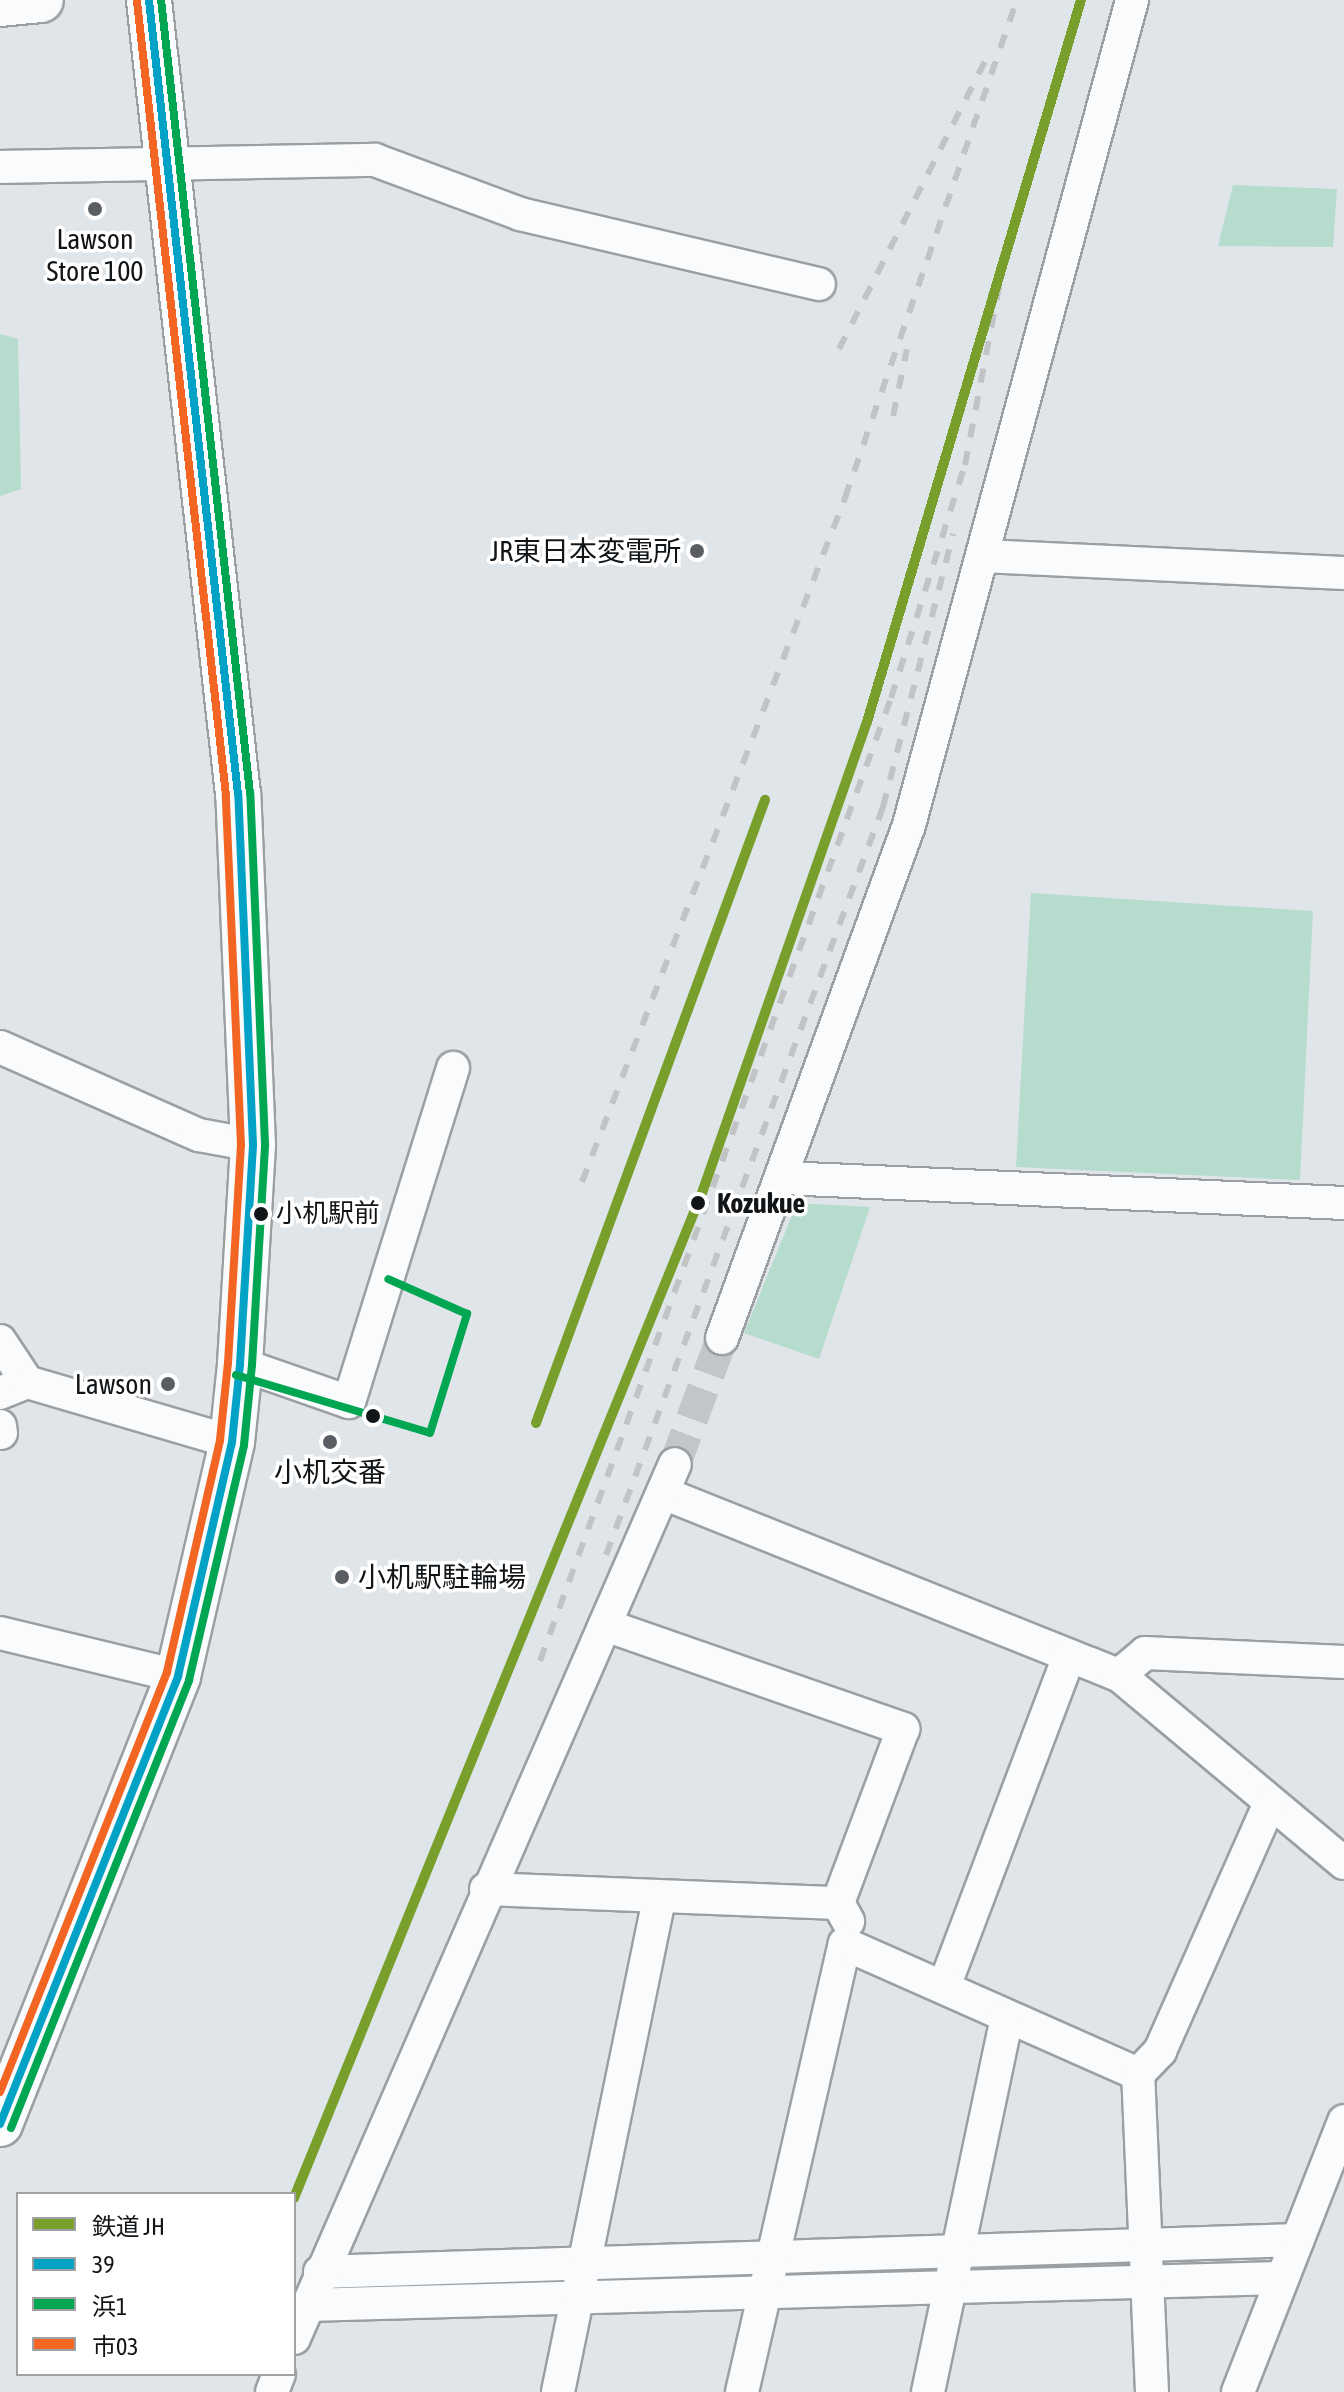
<!DOCTYPE html>
<html>
<head>
<meta charset="utf-8">
<style>
	body { margin:0 }
	#map { position:relative; width:1344px; height:2392px; overflow:hidden; background:#e0e5ea; font-family:"Asap Condensed","Noto Sans JP",sans-serif }
	div>[style] { position:absolute }
	.green>* { inset:0; background:#b6dccd }
	.street-tunnel>* { height:32px; margin-top:-16px; transform-origin:0; background:repeating-linear-gradient(90deg,#c1c6ca 0 32px,transparent 0 48px) }
	.roads { filter:drop-shadow(2px 0 #9b9fa2) drop-shadow(-2px 0 #9b9fa2) drop-shadow(0 2px #9b9fa2) drop-shadow(0 -2px #9b9fa2) }
	.street>* { height:32px; margin:-16px; padding:0 16px; transform-origin:16px; border-radius:16px; background:#fafbfc }
	.secondary>* { height:44px; margin:-22px; padding:0 22px; transform-origin:22px; border-radius:22px; background:#fafbfc }
	.primary>* { height:44px; margin:-22px; padding:0 22px; transform-origin:22px; border-radius:22px; background:#fafbfc }
	.rail>* { height:6px; margin-top:-3px; transform-origin:0; background:repeating-linear-gradient(90deg,#c1c3c4 0 14px,transparent 0 28px) }
	.bus-1>* { height:8px; margin:-4px; padding:0 4px; transform-origin:4px; border-radius:4px; background:#01a2c5 }
	.bus-2>* { height:8px; margin:-4px; padding:0 4px; transform-origin:4px; border-radius:4px; background:#00a651 }
	.bus-3>* { height:8px; margin:-4px; padding:0 4px; transform-origin:4px; border-radius:4px; background:#f26522 }
	.rail-1>* { height:10px; margin:-5px; padding:0 5px; transform-origin:5px; border-radius:5px; background:#789f2c }
	.dots>* { width:22px; height:22px; translate:-50% -50%; box-sizing:border-box; border:4px solid #fff; border-radius:50% }
	span { translate:-50% -50%; white-space:nowrap; text-align:center; line-height:1.15; -webkit-text-stroke:7px #fff; paint-order:stroke }
	.bus-label { font-size:26px; color:#121518 }
	.left { translate:0 -50%; text-align:left }
	.poi-label { font-size:28px; color:#121518 }
	.right { translate:-100% -50%; text-align:right }
	.stop-label { font-size:28px; color:#121518; font-weight:700 }
	.legend { position:absolute; left:16px; top:2192px; width:280px; height:184px; box-sizing:border-box; background:#fff; border:2px solid #a0a1a3; margin:0; padding:10px 14px; list-style:none; font-size:24px; color:#121518 }
	.legend li { display:flex; align-items:center; gap:16px; height:40px }
	.legend b { width:40px; border:2px solid #a0a1a3 }
</style>
</head>
<body>
<div id="map">
	<div class="green">
		<div style="clip-path:polygon(1233px 185px,1337px 189px,1333px 247px,1218px 246px)"></div>
		<div style="clip-path:polygon(0 334px,18px 339px,21px 489px,0 496px)"></div>
		<div style="clip-path:polygon(1031px 893px,1313px 911px,1300px 1180px,1016px 1167px)"></div>
		<div style="clip-path:polygon(797px 1203px,870px 1207px,819px 1359px,744px 1333px)"></div>
	</div>
	<div class="street-tunnel">
		<div style="left:675px;top:1464px;width:134px;rotate:-69.5deg"></div>
	</div>
	<div class="roads">
		<div class="street">
			<div style="left:0;top:167px;width:375px;rotate:-1.1deg"></div>
			<div style="left:375px;top:160px;width:155px;rotate:20.4deg"></div>
			<div style="left:520px;top:214px;width:307px;rotate:13.2deg"></div>
			<div style="left:983px;top:556px;width:361px;rotate:2.7deg"></div>
			<div style="left:0;top:1047px;width:218px;rotate:23.9deg"></div>
			<div style="left:199px;top:1135px;width:55px;rotate:10.5deg"></div>
			<div style="left:783px;top:1178px;width:562px;rotate:2.55deg"></div>
			<div style="left:722px;top:1338px;width:546px;rotate:-69.97deg"></div>
			<div style="left:909px;top:825px;width:855px;rotate:-74.87deg"></div>
			<div style="left:0;top:1341px;width:49px;rotate:56.6deg"></div>
			<div style="left:240px;top:1364px;width:115px;rotate:19.2deg"></div>
			<div style="left:349px;top:1402px;width:350px;rotate:-72.7deg"></div>
			<div style="left:0;top:1393px;width:29px;rotate:-22deg"></div>
			<div style="left:27px;top:1382px;width:214px;rotate:16.3deg"></div>
			<div style="left:0;top:1426px;width:7px;rotate:82deg"></div>
			<div style="left:663px;top:1493px;width:491px;rotate:21.8deg"></div>
			<div style="left:1119px;top:1675px;width:293px;rotate:39.9deg"></div>
			<div style="left:605px;top:1625px;width:316px;rotate:19.2deg"></div>
			<div style="left:903px;top:1729px;width:186px;rotate:110.5deg"></div>
			<div style="left:0;top:1633px;width:183px;rotate:13.6deg"></div>
			<div style="left:1119px;top:1675px;width:34px;rotate:-40deg"></div>
			<div style="left:1145px;top:1653px;width:199px;rotate:2.6deg"></div>
			<div style="left:486px;top:1889px;width:352px;rotate:2.3deg"></div>
			<div style="left:838px;top:1903px;width:21px;rotate:61deg"></div>
			<div style="left:944px;top:1987px;width:354px;rotate:-69.3deg"></div>
			<div style="left:320px;top:2272px;width:978px;rotate:-1.88deg"></div>
			<div style="left:307px;top:2305px;width:974px;rotate:-1.59deg"></div>
			<div style="left:294px;top:2338px;width:953px;rotate:-66.45deg"></div>
			<div style="left:272px;top:2392px;width:19px;rotate:-69deg"></div>
			<div style="left:558px;top:2392px;width:503px;rotate:-78.42deg"></div>
			<div style="left:742px;top:2392px;width:460px;rotate:-77.1deg"></div>
			<div style="left:845px;top:1944px;width:321px;rotate:23.9deg"></div>
			<div style="left:928px;top:2392px;width:382px;rotate:-78.1deg"></div>
			<div style="left:1152px;top:2392px;width:318px;rotate:-92.5deg"></div>
			<div style="left:1138px;top:2074px;width:32px;rotate:-46deg"></div>
			<div style="left:1160px;top:2051px;width:271px;rotate:-66.1deg"></div>
			<div style="left:1238px;top:2392px;width:291px;rotate:-68.6deg"></div>
		</div>
		<div class="secondary">
			<div style="left:0;top:4px;width:41px;rotate:-5.6deg"></div>
		</div>
		<div class="primary">
			<div style="left:0;top:2124px;width:482px;rotate:-68.3deg"></div>
			<div style="left:178px;top:1676px;width:240px;rotate:-77deg"></div>
			<div style="left:232px;top:1442px;width:78px;rotate:-84.1deg"></div>
			<div style="left:240px;top:1364px;width:219px;rotate:-86.6deg"></div>
			<div style="left:253px;top:1145px;width:351px;rotate:-92.4deg"></div>
			<div style="left:238px;top:794px;width:799px;rotate:-96.4deg"></div>
		</div>
	</div>
	<div class="rail">
		<div style="left:839px;top:349px;width:332px;rotate:-63.1deg"></div>
		<div style="left:893px;top:416px;width:68px;rotate:-78.2deg"></div>
		<div style="left:582px;top:1182px;width:733px;rotate:-68.97deg"></div>
		<div style="left:845px;top:498px;width:527px;rotate:-70.95deg"></div>
		<div style="left:606px;top:1555px;width:798px;rotate:-69.68deg"></div>
		<div style="left:883px;top:807px;width:282px;rotate:-75.6deg"></div>
		<div style="left:540px;top:1661px;width:1025px;rotate:-69.97deg"></div>
		<div style="left:891px;top:698px;width:244px;rotate:-72.4deg"></div>
		<div style="left:965px;top:465px;width:224px;rotate:-79.2deg"></div>
	</div>
	<div class="bus-1">
		<div style="left:0;top:2124px;width:482px;rotate:-68.3deg"></div>
		<div style="left:178px;top:1676px;width:240px;rotate:-77deg"></div>
		<div style="left:232px;top:1442px;width:78px;rotate:-84.1deg"></div>
		<div style="left:240px;top:1364px;width:219px;rotate:-86.6deg"></div>
		<div style="left:253px;top:1145px;width:351px;rotate:-92.4deg"></div>
		<div style="left:238px;top:794px;width:799px;rotate:-96.4deg"></div>
	</div>
	<div class="bus-2">
		<div style="left:236px;top:1375px;width:202px;rotate:16.6deg"></div>
		<div style="left:430px;top:1433px;width:125px;rotate:-72.7deg"></div>
		<div style="left:467px;top:1314px;width:86px;rotate:-156.1deg"></div>
		<div style="left:11px;top:2128px;width:482px;rotate:-68.3deg"></div>
		<div style="left:189px;top:1680px;width:241px;rotate:-76.8deg"></div>
		<div style="left:244px;top:1445px;width:80px;rotate:-84.3deg"></div>
		<div style="left:252px;top:1365px;width:221px;rotate:-86.6deg"></div>
		<div style="left:265px;top:1144px;width:351px;rotate:-92.4deg"></div>
		<div style="left:250px;top:793px;width:798px;rotate:-96.4deg"></div>
	</div>
	<div class="bus-3">
		<div style="left:0;top:2092px;width:452px;rotate:-68.3deg"></div>
		<div style="left:167px;top:1672px;width:238px;rotate:-77.1deg"></div>
		<div style="left:220px;top:1440px;width:77px;rotate:-84.1deg"></div>
		<div style="left:228px;top:1363px;width:218px;rotate:-86.6deg"></div>
		<div style="left:241px;top:1145px;width:350px;rotate:-92.5deg"></div>
		<div style="left:226px;top:795px;width:799px;rotate:-96.4deg"></div>
	</div>
	<div class="rail-1">
		<div style="left:536px;top:1423px;width:664px;rotate:-69.82deg"></div>
		<div style="left:294px;top:2198px;width:1088px;rotate:-67.91deg"></div>
		<div style="left:703px;top:1190px;width:496px;rotate:-70.7deg"></div>
		<div style="left:867px;top:722px;width:753px;rotate:-73.49deg"></div>
	</div>
	<div class="dots">
		<div style="left:95px;top:209px;background:#5a5e62"></div>
		<div style="left:697px;top:551px;background:#5a5e62"></div>
		<div style="left:698px;top:1203px;background:#121518"></div>
		<div style="left:261px;top:1214px;background:#121518"></div>
		<div style="left:168px;top:1384px;background:#5a5e62"></div>
		<div style="left:373px;top:1416px;background:#121518"></div>
		<div style="left:330px;top:1442px;background:#5a5e62"></div>
		<div style="left:342px;top:1577px;background:#5a5e62"></div>
	</div>
	<div class="bus-label">
		<span class="left" style="left:276px;top:1214px">小机駅前</span>
	</div>
	<div class="poi-label">
		<span style="left:95px;top:255px">Lawson<br>Store 100</span>
		<span class="right" style="left:681px;top:551px">JR東日本変電所</span>
		<span class="right" style="left:152px;top:1384px">Lawson</span>
		<span style="left:330px;top:1472px">小机交番</span>
		<span class="left" style="left:358px;top:1577px">小机駅駐輪場</span>
	</div>
	<div class="stop-label">
		<span class="left" style="left:717px;top:1203px">Kozukue</span>
	</div>
	<ul class="legend">
	<li><b style="height:10px;background:#789f2c"></b>鉄道 JH</li>
	<li><b style="height:10px;background:#01a2c5"></b>39</li>
	<li><b style="height:10px;background:#00a651"></b>浜1</li>
	<li><b style="height:10px;background:#f26522"></b>市03</li>
	</ul>
</div>
</body>
</html>
